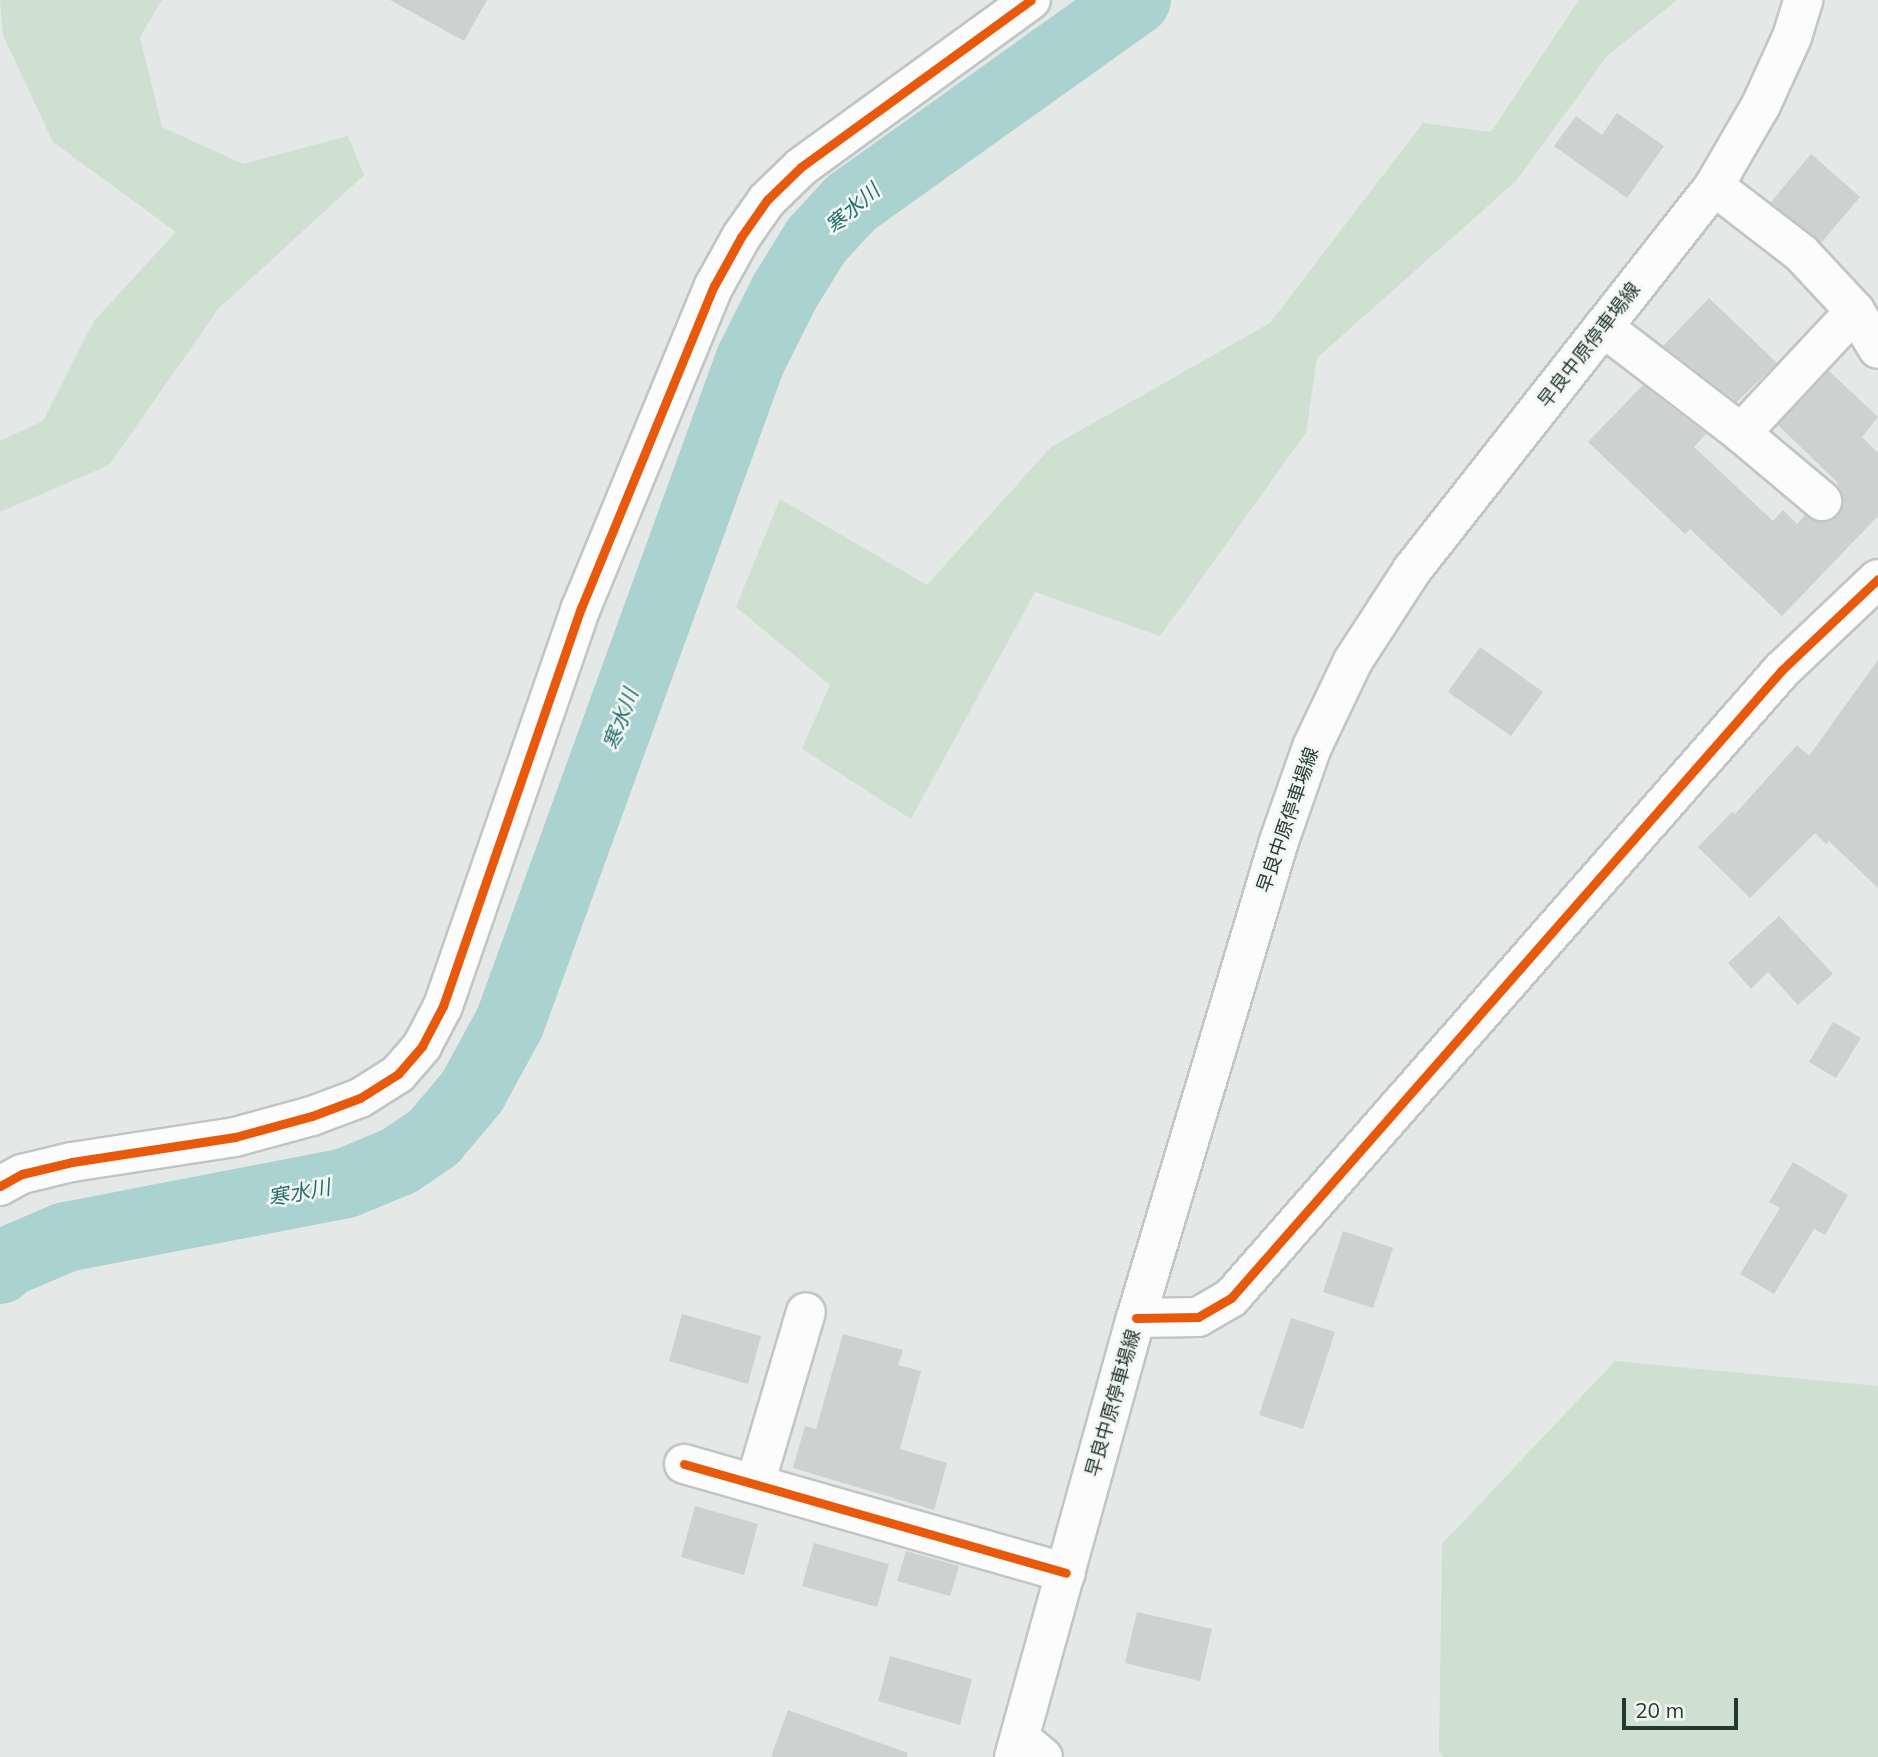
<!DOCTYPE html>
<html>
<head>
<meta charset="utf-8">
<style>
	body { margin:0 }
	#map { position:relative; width:1878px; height:1757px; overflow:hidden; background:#e4e8e6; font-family:Mulish,"Noto Sans JP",sans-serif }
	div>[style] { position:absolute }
	.green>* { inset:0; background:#cfe0d1 }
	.river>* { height:70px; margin:-35px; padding:0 35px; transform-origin:35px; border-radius:35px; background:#a9d2d1 }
	.building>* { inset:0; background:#cdd1cf }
	.roads { filter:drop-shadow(2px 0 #c1c5c3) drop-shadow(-2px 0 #c1c5c3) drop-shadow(0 2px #c1c5c3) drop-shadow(0 -2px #c1c5c3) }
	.minor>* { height:38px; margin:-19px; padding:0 19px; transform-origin:19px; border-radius:19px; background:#fbfcfb }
	.secondary>* { height:38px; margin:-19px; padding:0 19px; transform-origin:19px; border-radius:19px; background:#fbfcfb }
	.cycleway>* { height:9px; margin:-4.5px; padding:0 4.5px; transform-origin:4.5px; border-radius:4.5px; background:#e8590c }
	span { translate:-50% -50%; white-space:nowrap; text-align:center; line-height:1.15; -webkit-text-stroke:5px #f2f7f3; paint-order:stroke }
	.street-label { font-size:19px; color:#24392f }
	.water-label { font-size:21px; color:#256e6d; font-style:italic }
	.scale { position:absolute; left:1622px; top:1698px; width:116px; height:32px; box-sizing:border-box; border:4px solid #24392f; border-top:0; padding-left:9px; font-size:21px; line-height:24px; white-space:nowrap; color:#24392f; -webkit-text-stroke:5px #f2f7f3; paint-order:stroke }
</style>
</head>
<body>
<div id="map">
	<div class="green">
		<div style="clip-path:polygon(0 0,162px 0,140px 37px,162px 127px,243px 164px,348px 136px,364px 175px,219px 308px,109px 465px,0 512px,0 441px,43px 421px,94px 321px,176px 232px,53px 142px,3px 35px)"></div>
		<div style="clip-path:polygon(1579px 0,1677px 0,1608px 55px,1516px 181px,1317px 358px,1306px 433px,1160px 636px,1035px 592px,911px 819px,802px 749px,830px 685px,736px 607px,780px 499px,927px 585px,1051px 447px,1270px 323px,1423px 123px,1491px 132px)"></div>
		<div style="clip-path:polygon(1615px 1361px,1878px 1386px,1878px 1757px,1443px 1757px,1439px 1750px,1442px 1544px)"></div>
	</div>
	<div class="river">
		<div style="left:0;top:1269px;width:10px;rotate:-45deg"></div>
		<div style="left:7px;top:1262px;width:64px;rotate:-23deg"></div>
		<div style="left:66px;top:1237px;width:285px;rotate:-10.9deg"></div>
		<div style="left:346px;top:1183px;width:57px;rotate:-22.5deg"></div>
		<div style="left:399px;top:1161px;width:42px;rotate:-34.4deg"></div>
		<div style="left:434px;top:1137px;width:59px;rotate:-49.8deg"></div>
		<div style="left:472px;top:1092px;width:80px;rotate:-61.5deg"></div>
		<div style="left:510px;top:1022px;width:703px;rotate:-70.04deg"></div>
		<div style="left:750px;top:361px;width:76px;rotate:-63.4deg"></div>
		<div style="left:784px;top:293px;width:61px;rotate:-58.4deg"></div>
		<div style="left:816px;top:241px;width:52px;rotate:-47.4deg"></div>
		<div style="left:851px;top:203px;width:350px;rotate:-35.5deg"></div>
	</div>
	<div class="building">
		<div style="clip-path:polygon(390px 0,487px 0,464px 41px)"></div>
		<div style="clip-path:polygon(1617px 113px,1664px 146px,1627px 198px,1554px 146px,1576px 116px,1602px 135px)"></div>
		<div style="clip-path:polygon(1811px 154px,1860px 197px,1821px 243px,1771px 202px)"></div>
		<div style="clip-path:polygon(1709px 298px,1777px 363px,1737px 402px,1663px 346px)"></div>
		<div style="clip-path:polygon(1829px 371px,1878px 417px,1862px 437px,1878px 453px,1878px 516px,1782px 616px,1690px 529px,1685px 534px,1588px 442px,1643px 385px,1706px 434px,1694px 447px,1773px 521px,1783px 510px,1797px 524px,1805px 515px,1818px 522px,1829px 522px,1838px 516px,1843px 505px,1837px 482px,1778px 425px)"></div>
		<div style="clip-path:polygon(1480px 647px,1543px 692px,1511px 736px,1448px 692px)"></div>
		<div style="clip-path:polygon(1878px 660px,1878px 888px,1829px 841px,1826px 844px,1815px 833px,1750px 898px,1698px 847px,1732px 812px,1735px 814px,1797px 745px,1809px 756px)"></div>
		<div style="clip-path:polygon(1779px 916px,1833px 974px,1798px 1005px,1768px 972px,1751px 989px,1728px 963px)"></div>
		<div style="clip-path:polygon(1833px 1022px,1861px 1038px,1836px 1078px,1809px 1062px)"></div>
		<div style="clip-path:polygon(1793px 1162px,1848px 1195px,1825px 1235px,1814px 1229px,1774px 1294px,1740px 1274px,1780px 1208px,1769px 1202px)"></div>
		<div style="clip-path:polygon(1343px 1231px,1393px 1248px,1373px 1308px,1323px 1292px)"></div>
		<div style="clip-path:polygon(682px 1314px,761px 1336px,748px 1384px,669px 1361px)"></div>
		<div style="clip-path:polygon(1291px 1318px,1335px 1332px,1303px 1429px,1259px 1415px)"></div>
		<div style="clip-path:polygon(843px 1334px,903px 1350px,898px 1365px,921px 1371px,900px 1449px,947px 1463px,934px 1510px,793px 1468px,805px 1426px,816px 1429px)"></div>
		<div style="clip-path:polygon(695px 1506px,758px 1524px,744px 1575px,681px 1557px)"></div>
		<div style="clip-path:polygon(814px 1543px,889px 1564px,877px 1607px,802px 1586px)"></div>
		<div style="clip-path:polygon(906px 1551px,959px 1566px,950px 1596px,897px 1581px)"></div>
		<div style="clip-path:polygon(1137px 1612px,1212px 1629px,1200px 1681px,1125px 1663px)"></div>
		<div style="clip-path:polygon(890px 1656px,972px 1679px,960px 1725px,878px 1701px)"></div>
		<div style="clip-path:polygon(788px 1710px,908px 1753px,907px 1757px,771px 1757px)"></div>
	</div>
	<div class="roads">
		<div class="minor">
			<div style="left:1714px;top:186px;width:110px;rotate:37.6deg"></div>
			<div style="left:1801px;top:253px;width:79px;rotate:47deg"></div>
			<div style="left:1855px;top:311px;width:44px;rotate:58.8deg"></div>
			<div style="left:1603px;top:327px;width:174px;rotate:37.5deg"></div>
			<div style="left:1741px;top:433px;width:106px;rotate:40deg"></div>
			<div style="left:1741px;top:433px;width:167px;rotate:-46.9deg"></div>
			<div style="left:0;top:1186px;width:25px;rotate:-29deg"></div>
			<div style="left:22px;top:1174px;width:51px;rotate:-13.5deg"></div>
			<div style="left:72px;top:1162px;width:165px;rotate:-8.7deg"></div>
			<div style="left:235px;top:1137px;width:80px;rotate:-15.3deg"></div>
			<div style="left:312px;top:1116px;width:51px;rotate:-20.6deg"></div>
			<div style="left:360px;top:1098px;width:45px;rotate:-32.3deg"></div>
			<div style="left:398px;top:1074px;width:37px;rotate:-49deg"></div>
			<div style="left:422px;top:1046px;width:45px;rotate:-62.3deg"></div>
			<div style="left:443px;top:1006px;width:421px;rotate:-70.9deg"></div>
			<div style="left:581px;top:608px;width:348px;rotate:-67.6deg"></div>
			<div style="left:714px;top:286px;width:56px;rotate:-61.1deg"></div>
			<div style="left:741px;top:237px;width:45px;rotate:-54.9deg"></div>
			<div style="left:767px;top:200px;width:47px;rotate:-44.1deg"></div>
			<div style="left:801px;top:167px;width:284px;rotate:-36deg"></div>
			<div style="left:1136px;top:1318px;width:62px;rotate:-0.9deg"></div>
			<div style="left:1198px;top:1317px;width:38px;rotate:-30deg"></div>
			<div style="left:1231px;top:1298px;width:835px;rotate:-48.74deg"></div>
			<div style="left:1782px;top:670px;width:132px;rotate:-43.5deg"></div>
			<div style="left:684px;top:1464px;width:397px;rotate:15.9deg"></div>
			<div style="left:755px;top:1484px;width:179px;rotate:-73.5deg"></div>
			<div style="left:1020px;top:1738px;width:30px;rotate:40deg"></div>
		</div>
		<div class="secondary">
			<div style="left:1014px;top:1757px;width:456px;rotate:-74.5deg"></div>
			<div style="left:1136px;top:1318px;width:495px;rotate:-73.3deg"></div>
			<div style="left:1278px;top:844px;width:103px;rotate:-70.7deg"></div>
			<div style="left:1312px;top:747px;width:95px;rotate:-64.5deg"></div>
			<div style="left:1353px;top:661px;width:108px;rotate:-57deg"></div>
			<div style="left:1412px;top:570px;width:489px;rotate:-51.8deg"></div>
			<div style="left:1714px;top:186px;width:94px;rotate:-59.9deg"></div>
			<div style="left:1761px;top:105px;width:75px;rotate:-65.5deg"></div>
			<div style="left:1792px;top:37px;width:39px;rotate:-73deg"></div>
		</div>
	</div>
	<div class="cycleway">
		<div style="left:0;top:1186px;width:25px;rotate:-29deg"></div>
		<div style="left:22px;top:1174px;width:51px;rotate:-13.5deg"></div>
		<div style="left:72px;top:1162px;width:165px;rotate:-8.7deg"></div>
		<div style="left:235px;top:1137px;width:80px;rotate:-15.3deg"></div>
		<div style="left:312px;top:1116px;width:51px;rotate:-20.6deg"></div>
		<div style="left:360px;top:1098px;width:45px;rotate:-32.3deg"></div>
		<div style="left:398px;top:1074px;width:37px;rotate:-49deg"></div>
		<div style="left:422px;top:1046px;width:45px;rotate:-62.3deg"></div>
		<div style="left:443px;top:1006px;width:421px;rotate:-70.9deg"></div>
		<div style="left:581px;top:608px;width:348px;rotate:-67.6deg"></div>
		<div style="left:714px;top:286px;width:56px;rotate:-61.1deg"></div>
		<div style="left:741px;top:237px;width:45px;rotate:-54.9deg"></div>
		<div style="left:767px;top:200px;width:47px;rotate:-44.1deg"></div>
		<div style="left:801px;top:167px;width:284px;rotate:-36deg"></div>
		<div style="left:1136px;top:1318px;width:62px;rotate:-0.9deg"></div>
		<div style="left:1198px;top:1317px;width:38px;rotate:-30deg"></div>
		<div style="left:1231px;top:1298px;width:835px;rotate:-48.74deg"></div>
		<div style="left:1782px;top:670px;width:132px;rotate:-43.5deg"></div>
		<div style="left:684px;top:1464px;width:397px;rotate:15.9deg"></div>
	</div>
	<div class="street-label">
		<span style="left:1589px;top:345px;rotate:-52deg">早良中原停車場線</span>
		<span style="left:1288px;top:820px;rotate:-71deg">早良中原停車場線</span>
		<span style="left:1113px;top:1403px;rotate:-74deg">早良中原停車場線</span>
	</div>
	<div class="water-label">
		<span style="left:852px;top:208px;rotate:-41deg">寒水川</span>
		<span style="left:620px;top:719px;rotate:-70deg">寒水川</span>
		<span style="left:299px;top:1192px;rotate:-11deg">寒水川</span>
	</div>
	<div class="scale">20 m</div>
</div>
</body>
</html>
